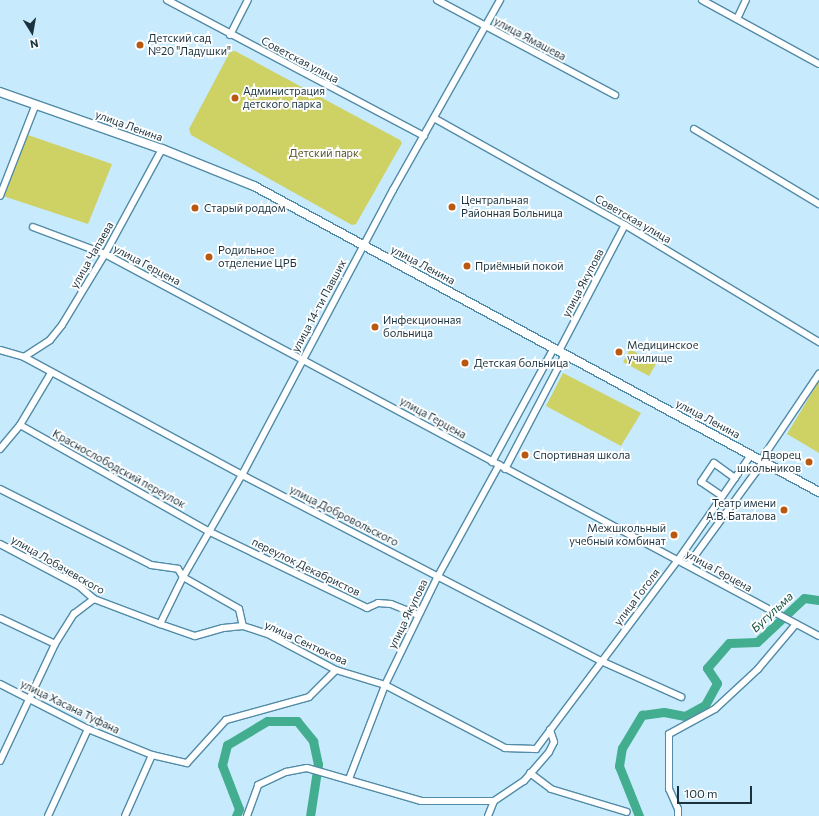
<!DOCTYPE html>
<html>
<head>
<meta charset="utf-8">
<style>
	body { margin:0 }
	#map { position:relative; width:819px; height:816px; overflow:hidden; background:#c7eafc; font-family:Commissioner,sans-serif }
	div>[style] { position:absolute }
	.green>* { inset:0; background:#ced164 }
	.river>* { height:9px; margin:-4.5px; padding:0 4.5px; transform-origin:4.5px; border-radius:4.5px; background:#43ae8f }
	.roads { filter:drop-shadow(1px 0 #528ba7) drop-shadow(-1px 0 #528ba7) drop-shadow(0 1px #528ba7) drop-shadow(0 -1px #528ba7) }
	.minor>* { height:6px; margin:-3px; padding:0 3px; transform-origin:3px; border-radius:3px; background:#fff }
	.major>* { height:8px; margin:-4px; padding:0 4px; transform-origin:4px; border-radius:4px; background:#fff }
	.dots>* { width:11px; height:11px; translate:-50% -50%; box-sizing:border-box; border:2px solid #fff; border-radius:50% }
	span { translate:-50% -50%; white-space:nowrap; text-align:center; line-height:1.15; -webkit-text-stroke:3.5px #fff; paint-order:stroke }
	.poi-label { font-size:11px; color:#1b333f }
	.left { translate:0 -50%; text-align:left }
	.right { translate:-100% -50%; text-align:right }
	.street-label { font-size:11px; color:#1b333f }
	.park-label { font-size:11px; color:#555628 }
	.water-label { font-size:12px; color:#165141; font-style:italic }
	.north { position:absolute; left:12px; top:12px; width:40px; height:40px; -webkit-text-stroke:3px #fff; paint-order:stroke; rotate:169deg; font-size:11px; font-weight:700; line-height:16px; text-align:center; color:#1b333f }
	.north::after { content:''; display:block; margin:auto; width:14px; height:18px; background:#1b333f; clip-path:polygon(50% 0,100% 100%,50% 72%,0 100%) }
	.scale { position:absolute; left:677px; top:786px; width:75px; height:18px; box-sizing:border-box; border:2px solid #1b333f; border-top:0; padding-left:5px; font-size:12px; line-height:14px; white-space:nowrap; color:#1b333f; -webkit-text-stroke:3px #fff; paint-order:stroke }
</style>
</head>
<body>
<div id="map">
	<div class="green">
		<div style="clip-path:polygon(235px 51px,400px 140px,402px 143px,356px 224px,352px 225px,191px 135px,189px 129px,230px 52px)"></div>
		<div style="clip-path:polygon(28px 135px,112px 164px,88px 224px,3px 196px)"></div>
		<div style="clip-path:polygon(630px 349px,656px 364px,649px 376px,623px 362px)"></div>
		<div style="clip-path:polygon(563px 373px,641px 413px,621px 446px,546px 406px)"></div>
		<div style="clip-path:polygon(819px 381px,819px 453px,787px 434px)"></div>
	</div>
	<div class="river">
		<div style="left:236px;top:816px;width:8px;rotate:-67deg"></div>
		<div style="left:239px;top:809px;width:47px;rotate:-111.1deg"></div>
		<div style="left:222px;top:765px;width:21px;rotate:-76deg"></div>
		<div style="left:227px;top:745px;width:47px;rotate:-31deg"></div>
		<div style="left:267px;top:721px;width:30px"></div>
		<div style="left:297px;top:721px;width:26px;rotate:51deg"></div>
		<div style="left:313px;top:741px;width:24px;rotate:78deg"></div>
		<div style="left:318px;top:764px;width:53px;rotate:98.7deg"></div>
		<div style="left:639px;top:816px;width:54px;rotate:-111.8deg"></div>
		<div style="left:619px;top:766px;width:18px;rotate:-81deg"></div>
		<div style="left:622px;top:748px;width:39px;rotate:-59deg"></div>
		<div style="left:642px;top:715px;width:22px;rotate:-8deg"></div>
		<div style="left:664px;top:712px;width:21px;rotate:11deg"></div>
		<div style="left:685px;top:716px;width:23px;rotate:-29deg"></div>
		<div style="left:705px;top:705px;width:25px;rotate:-61deg"></div>
		<div style="left:717px;top:683px;width:18px;rotate:-124deg"></div>
		<div style="left:707px;top:668px;width:33px;rotate:-49deg"></div>
		<div style="left:729px;top:643px;width:28px;rotate:-2deg"></div>
		<div style="left:757px;top:642px;width:64px;rotate:-43.1deg"></div>
		<div style="left:804px;top:598px;width:15px;rotate:8deg"></div>
	</div>
	<div class="roads">
		<div class="minor">
			<div style="left:167px;top:0;width:291px;rotate:27.9deg"></div>
			<div style="left:437px;top:0;width:202px;rotate:28.1deg"></div>
			<div style="left:702px;top:0;width:133px;rotate:28.7deg"></div>
			<div style="left:737px;top:19px;width:21px;rotate:-65deg"></div>
			<div style="left:230px;top:35px;width:39px;rotate:-63deg"></div>
			<div style="left:434px;top:118px;width:219px;rotate:29.3deg"></div>
			<div style="left:625px;top:225px;width:227px;rotate:31.1deg"></div>
			<div style="left:694px;top:129px;width:146px;rotate:31deg"></div>
			<div style="left:0;top:196px;width:97px;rotate:-68.7deg"></div>
			<div style="left:33px;top:227px;width:77px;rotate:20.6deg"></div>
			<div style="left:105px;top:254px;width:810px;rotate:28.15deg"></div>
			<div style="left:0;top:350px;width:25px;rotate:16deg"></div>
			<div style="left:24px;top:357px;width:248px;rotate:28.4deg"></div>
			<div style="left:242px;top:475px;width:404px;rotate:27.4deg"></div>
			<div style="left:601px;top:661px;width:88px;rotate:24.2deg"></div>
			<div style="left:559px;top:351px;width:142px;rotate:-62.4deg"></div>
			<div style="left:24px;top:357px;width:31px;rotate:-33deg"></div>
			<div style="left:50px;top:340px;width:19px;rotate:-51deg"></div>
			<div style="left:62px;top:325px;width:83px;rotate:-58.8deg"></div>
			<div style="left:105px;top:254px;width:119px;rotate:-61.5deg"></div>
			<div style="left:20px;top:425px;width:216px;rotate:29.4deg"></div>
			<div style="left:208px;top:531px;width:177px;rotate:25.8deg"></div>
			<div style="left:367px;top:608px;width:12px;rotate:-24deg"></div>
			<div style="left:378px;top:603px;width:13px;rotate:4deg"></div>
			<div style="left:391px;top:604px;width:29px;rotate:22deg"></div>
			<div style="left:0;top:449px;width:31px;rotate:-50deg"></div>
			<div style="left:20px;top:425px;width:61px;rotate:-59.2deg"></div>
			<div style="left:761px;top:460px;width:104px;rotate:-56deg"></div>
			<div style="left:492px;top:462px;width:130px;rotate:-61.5deg"></div>
			<div style="left:505px;top:469px;width:130px;rotate:-62.4deg"></div>
			<div style="left:0;top:489px;width:169px;rotate:26.7deg"></div>
			<div style="left:151px;top:565px;width:27px;rotate:8deg"></div>
			<div style="left:178px;top:569px;width:9px;rotate:58deg"></div>
			<div style="left:183px;top:577px;width:64px;rotate:29.7deg"></div>
			<div style="left:239px;top:609px;width:17px;rotate:77deg"></div>
			<div style="left:243px;top:626px;width:26px;rotate:18deg"></div>
			<div style="left:268px;top:634px;width:77px;rotate:27.9deg"></div>
			<div style="left:336px;top:670px;width:51px;rotate:17deg"></div>
			<div style="left:385px;top:685px;width:136px;rotate:27.7deg"></div>
			<div style="left:505px;top:748px;width:31px;rotate:2deg"></div>
			<div style="left:536px;top:749px;width:236px;rotate:-53.1deg"></div>
			<div style="left:678px;top:560px;width:128px;rotate:-55.2deg"></div>
			<div style="left:722px;top:496px;width:25px;rotate:-146deg"></div>
			<div style="left:701px;top:482px;width:23px;rotate:-56deg"></div>
			<div style="left:714px;top:463px;width:26px;rotate:36deg"></div>
			<div style="left:0;top:544px;width:89px;rotate:28deg"></div>
			<div style="left:79px;top:586px;width:20px;rotate:41deg"></div>
			<div style="left:94px;top:599px;width:71px;rotate:20.7deg"></div>
			<div style="left:160px;top:624px;width:37px;rotate:19deg"></div>
			<div style="left:195px;top:636px;width:29px;rotate:-16deg"></div>
			<div style="left:223px;top:628px;width:20px;rotate:-6deg"></div>
			<div style="left:688px;top:565px;width:127px;rotate:-53.9deg"></div>
			<div style="left:0;top:618px;width:61px;rotate:25.3deg"></div>
			<div style="left:160px;top:624px;width:52px;rotate:-63.9deg"></div>
			<div style="left:183px;top:577px;width:118px;rotate:-60deg"></div>
			<div style="left:242px;top:475px;width:323px;rotate:-62.1deg"></div>
			<div style="left:393px;top:190px;width:218px;rotate:-60.6deg"></div>
			<div style="left:0;top:684px;width:99px;rotate:27.1deg"></div>
			<div style="left:88px;top:729px;width:69px;rotate:22.1deg"></div>
			<div style="left:152px;top:755px;width:36px;rotate:13deg"></div>
			<div style="left:187px;top:763px;width:58px;rotate:-47.8deg"></div>
			<div style="left:226px;top:720px;width:86px;rotate:-15.5deg"></div>
			<div style="left:309px;top:697px;width:38px;rotate:-45deg"></div>
			<div style="left:0;top:761px;width:129px;rotate:-64.8deg"></div>
			<div style="left:55px;top:644px;width:36px;rotate:-58deg"></div>
			<div style="left:74px;top:614px;width:25px;rotate:-37deg"></div>
			<div style="left:530px;top:773px;width:26px;rotate:37deg"></div>
			<div style="left:551px;top:789px;width:79px;rotate:16.8deg"></div>
			<div style="left:349px;top:779px;width:101px;rotate:-69deg"></div>
			<div style="left:385px;top:685px;width:121px;rotate:-64.1deg"></div>
			<div style="left:438px;top:576px;width:127px;rotate:-61.2deg"></div>
			<div style="left:48px;top:816px;width:96px;rotate:-65.3deg"></div>
			<div style="left:125px;top:816px;width:67px;rotate:-66.1deg"></div>
			<div style="left:247px;top:816px;width:33px;rotate:-70deg"></div>
			<div style="left:258px;top:785px;width:31px;rotate:-25deg"></div>
			<div style="left:286px;top:772px;width:21px;rotate:-11deg"></div>
			<div style="left:307px;top:768px;width:119px;rotate:16.1deg"></div>
			<div style="left:421px;top:801px;width:73px"></div>
			<div style="left:494px;top:801px;width:36px;rotate:-34deg"></div>
			<div style="left:524px;top:781px;width:38px;rotate:-49deg"></div>
			<div style="left:549px;top:752px;width:11px;rotate:-63deg"></div>
			<div style="left:554px;top:742px;width:13px;rotate:-108deg"></div>
			<div style="left:488px;top:816px;width:16px;rotate:-68deg"></div>
			<div style="left:678px;top:816px;width:7px;rotate:-90deg"></div>
			<div style="left:678px;top:809px;width:22px;rotate:-114deg"></div>
			<div style="left:669px;top:789px;width:55px;rotate:-90deg"></div>
			<div style="left:669px;top:734px;width:52px;rotate:-28.5deg"></div>
			<div style="left:715px;top:709px;width:59px;rotate:-42.9deg"></div>
			<div style="left:758px;top:669px;width:59px;rotate:-49.8deg"></div>
		</div>
		<div class="major">
			<div style="left:0;top:92px;width:172px;rotate:19.4deg"></div>
			<div style="left:162px;top:149px;width:99px;rotate:21.9deg"></div>
			<div style="left:254px;top:186px;width:643px;rotate:28.44deg"></div>
		</div>
	</div>
	<div class="dots">
		<div style="left:140px;top:45px;background:#b95911"></div>
		<div style="left:235px;top:98px;background:#b95911"></div>
		<div style="left:452px;top:207px;background:#b95911"></div>
		<div style="left:195px;top:208px;background:#b95911"></div>
		<div style="left:209px;top:257px;background:#b95911"></div>
		<div style="left:467px;top:266px;background:#b95911"></div>
		<div style="left:375px;top:327px;background:#b95911"></div>
		<div style="left:619px;top:352px;background:#b95911"></div>
		<div style="left:465px;top:363px;background:#b95911"></div>
		<div style="left:525px;top:455px;background:#b95911"></div>
		<div style="left:809px;top:462px;background:#b95911"></div>
		<div style="left:784px;top:510px;background:#b95911"></div>
		<div style="left:674px;top:535px;background:#b95911"></div>
	</div>
	<div class="poi-label">
		<span class="left" style="left:148px;top:45px">Детский сад<br>№20 "Ладушки"</span>
		<span class="left" style="left:243px;top:98px">Администрация<br>детского парка</span>
		<span class="left" style="left:461px;top:207px">Центральная<br>Районная Больница</span>
		<span class="left" style="left:204px;top:208px">Старый роддом</span>
		<span class="left" style="left:218px;top:257px">Родильное<br>отделение ЦРБ</span>
		<span class="left" style="left:475px;top:266px">Приёмный покой</span>
		<span class="left" style="left:383px;top:327px">Инфекционная<br>больница</span>
		<span class="left" style="left:627px;top:352px">Медицинское<br>училище</span>
		<span class="left" style="left:474px;top:363px">Детская больница</span>
		<span class="left" style="left:533px;top:455px">Спортивная школа</span>
		<span class="right" style="left:801px;top:462px">Дворец<br>школьников</span>
		<span class="right" style="left:776px;top:510px">Театр имени<br>А.В. Баталова</span>
		<span class="right" style="left:666px;top:535px">Межшкольный<br>учебный комбинат</span>
	</div>
	<div class="street-label">
		<span style="left:530px;top:39px;rotate:28deg">улица Ямашева</span>
		<span style="left:300px;top:60px;rotate:28deg">Советская улица</span>
		<span style="left:129px;top:126px;rotate:20deg">улица Ленина</span>
		<span style="left:633px;top:219px;rotate:30deg">Советская улица</span>
		<span style="left:92px;top:255px;rotate:-60deg">улица Чапаева</span>
		<span style="left:147px;top:265px;rotate:28deg">улица Герцена</span>
		<span style="left:423px;top:265px;rotate:28deg">улица Ленина</span>
		<span style="left:583px;top:283px;rotate:-62deg">улица Якупова</span>
		<span style="left:319px;top:306px;rotate:-62deg">улица 14-ти Павших</span>
		<span style="left:433px;top:418px;rotate:29deg">улица Герцена</span>
		<span style="left:708px;top:419px;rotate:28deg">улица Ленина</span>
		<span style="left:119px;top:469px;rotate:29deg">Краснослободский переулок</span>
		<span style="left:344px;top:516px;rotate:27deg">улица Добровольского</span>
		<span style="left:58px;top:565px;rotate:30deg">улица Лобачевского</span>
		<span style="left:306px;top:567px;rotate:26deg">переулок Декабристов</span>
		<span style="left:719px;top:571px;rotate:29deg">улица Герцена</span>
		<span style="left:637px;top:597px;rotate:-53deg">улица Гоголя</span>
		<span style="left:408px;top:614px;rotate:-64deg">улица Якупова</span>
		<span style="left:306px;top:643px;rotate:25deg">улица Сентюкова</span>
		<span style="left:70px;top:707px;rotate:26deg">улица Хасана Туфана</span>
	</div>
	<div class="park-label">
		<span style="left:324px;top:153px">Детский парк</span>
	</div>
	<div class="water-label">
		<span style="left:772px;top:612px;rotate:-43deg">Бугульма</span>
	</div>
	<div class="north">N</div>
	<div class="scale">100 m</div>
</div>
</body>
</html>
